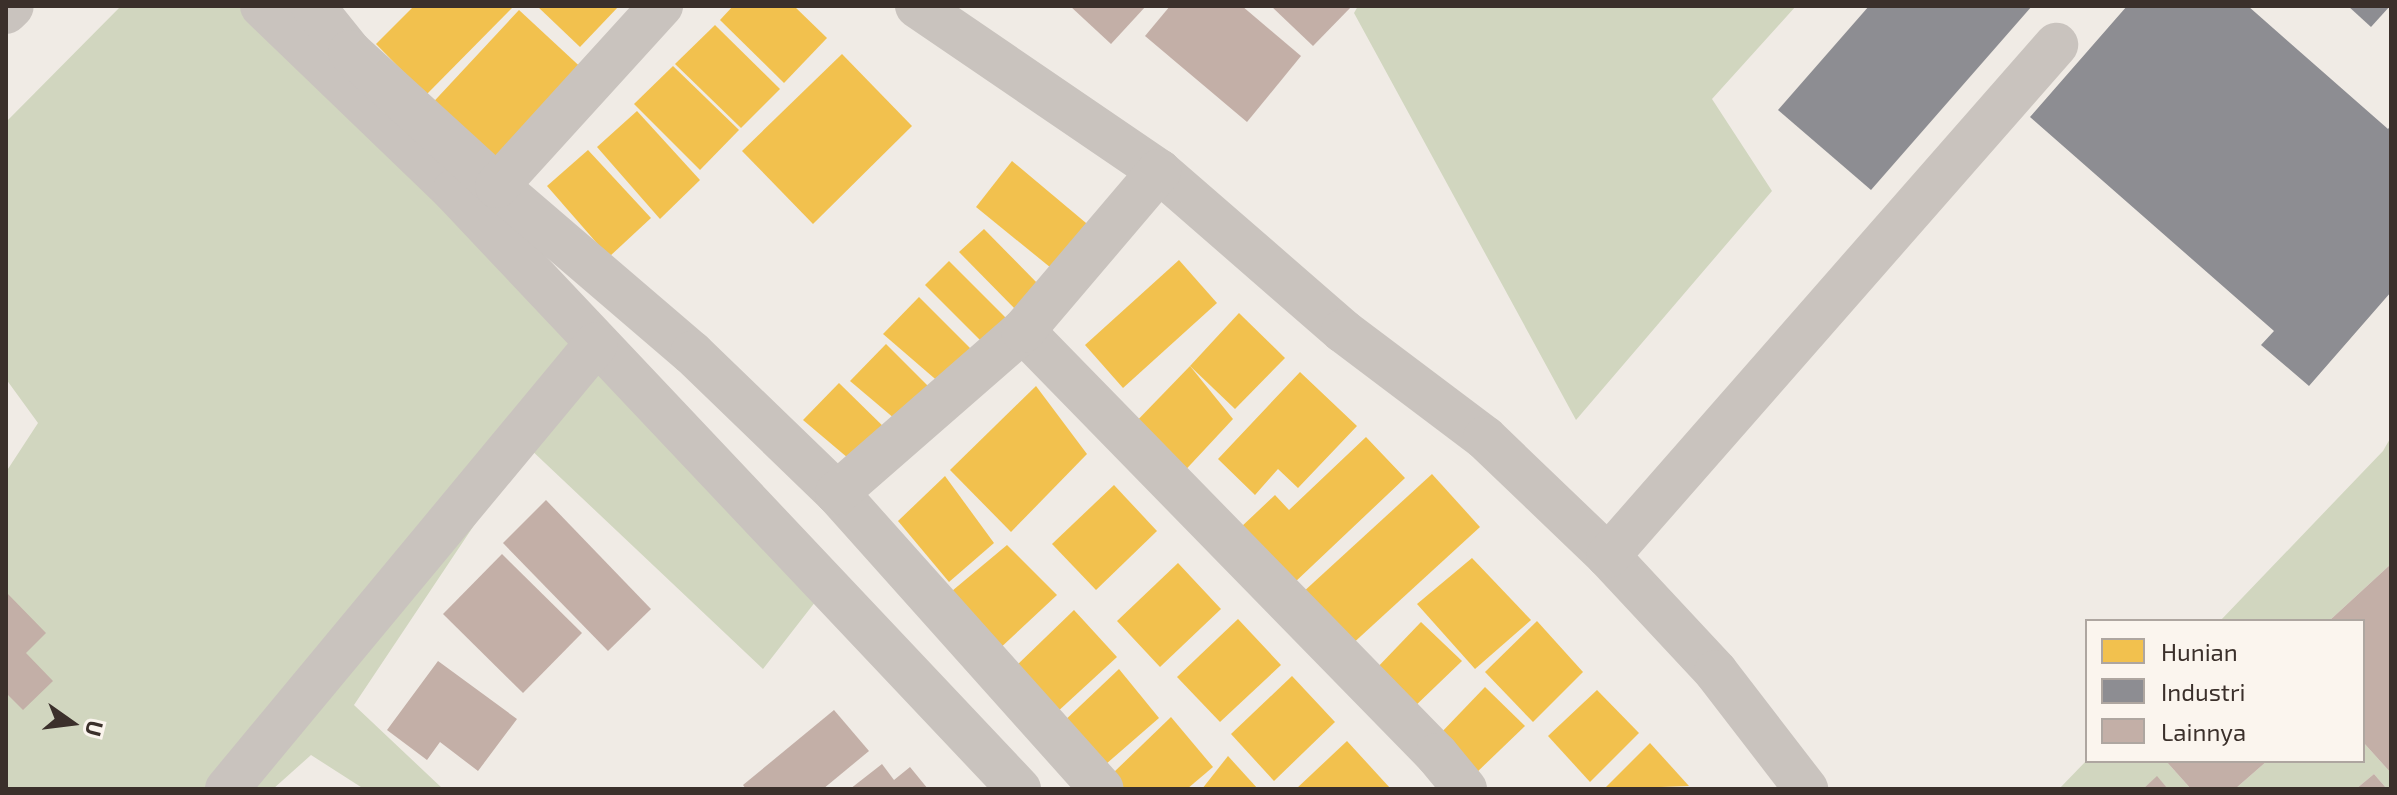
<!DOCTYPE html>
<html>
<head>
<meta charset="utf-8">
<style>
	body { margin:0 }
	#map { position:relative; width:2397px; height:795px; overflow:hidden; background:#f0ebe5; font-family:"Exo 2",sans-serif }
	div>[style] { position:absolute }
	.green>* { inset:0; background:#d1d6bf }
	.homes>* { inset:0; background:#f2c14e }
	.industry>* { inset:0; background:#8d8d92 }
	.building>* { inset:0; background:#c3afa7 }
	.minor>* { height:44px; margin:-22px; padding:0 22px; transform-origin:22px; border-radius:22px; background:#c9c3be }
	span { translate:-50% -50%; white-space:nowrap; text-align:center; line-height:1.15; -webkit-text-stroke:8px #fbf5ee; paint-order:stroke }
	.frame { position:absolute; inset:0; border:8px solid #3b302b; pointer-events:none }
	.legend { position:absolute; left:2085px; top:619px; width:280px; height:144px; box-sizing:border-box; background:#fbf5ee; border:2px solid #aea6a0; margin:0; padding:10px 14px; list-style:none; font-size:24px; color:#3b302b }
	.legend li { display:flex; align-items:center; gap:16px; height:40px }
	.legend b { width:40px; border:2px solid #aea6a0 }
	.north { position:absolute; left:32px; top:683px; width:80px; height:80px; -webkit-text-stroke:6px #fbf5ee; paint-order:stroke; rotate:104deg; font-size:22px; font-weight:700; line-height:32px; text-align:center; color:#3b302b }
	.north::after { content:''; display:block; margin:auto; width:28px; height:36px; background:#3b302b; clip-path:polygon(50% 0,100% 100%,50% 72%,0 100%) }
</style>
</head>
<body>
<div id="map">
	<div class="green">
		<div style="clip-path:polygon(121px 6px,247px 6px,826px 588px,763px 669px,527px 446px,354px 705px,443px 789px,364px 789px,311px 755px,273px 789px,6px 789px,6px 472px,38px 423px,6px 379px,6px 122px)"></div>
		<div style="clip-path:polygon(1358px 6px,1796px 6px,1712px 99px,1772px 191px,1576px 420px,1354px 13px)"></div>
		<div style="clip-path:polygon(2391px 437px,2391px 564px,2329px 621px,2220px 621px,2383px 451px)"></div>
		<div style="clip-path:polygon(2363px 742px,2391px 773px,2391px 789px,2387px 789px,2374px 774px,2356px 789px,2235px 789px,2267px 761px,2363px 761px)"></div>
		<div style="clip-path:polygon(2087px 760px,2166px 761px,2191px 789px,2168px 789px,2157px 777px,2143px 789px,2059px 789px)"></div>
	</div>
	<div class="homes">
		<div style="clip-path:polygon(414px 6px,510px 6px,512px 8px,426px 95px,376px 44px)"></div>
		<div style="clip-path:polygon(537px 6px,619px 6px,580px 47px)"></div>
		<div style="clip-path:polygon(733px 6px,794px 6px,827px 38px,784px 83px,720px 20px)"></div>
		<div style="clip-path:polygon(519px 10px,588px 74px,493px 176px,425px 111px)"></div>
		<div style="clip-path:polygon(715px 25px,780px 89px,741px 128px,675px 64px)"></div>
		<div style="clip-path:polygon(842px 54px,912px 126px,813px 224px,742px 151px)"></div>
		<div style="clip-path:polygon(673px 66px,739px 130px,700px 170px,634px 104px)"></div>
		<div style="clip-path:polygon(637px 111px,700px 180px,660px 219px,597px 147px)"></div>
		<div style="clip-path:polygon(588px 150px,651px 218px,609px 257px,547px 186px)"></div>
		<div style="clip-path:polygon(1012px 161px,1092px 228px,1056px 272px,976px 207px)"></div>
		<div style="clip-path:polygon(984px 229px,1042px 288px,1018px 312px,959px 252px)"></div>
		<div style="clip-path:polygon(1179px 260px,1217px 303px,1123px 388px,1085px 345px)"></div>
		<div style="clip-path:polygon(949px 261px,1008px 320px,984px 344px,925px 285px)"></div>
		<div style="clip-path:polygon(919px 297px,971px 349px,941px 384px,883px 334px)"></div>
		<div style="clip-path:polygon(1239px 313px,1285px 358px,1235px 409px,1190px 366px)"></div>
		<div style="clip-path:polygon(886px 344px,938px 396px,908px 430px,850px 381px)"></div>
		<div style="clip-path:polygon(1190px 366px,1233px 419px,1178px 478px,1129px 429px)"></div>
		<div style="clip-path:polygon(1300px 372px,1357px 426px,1298px 488px,1278px 469px,1255px 495px,1218px 459px)"></div>
		<div style="clip-path:polygon(839px 383px,891px 434px,861px 469px,803px 420px)"></div>
		<div style="clip-path:polygon(1036px 386px,1087px 454px,1011px 532px,950px 470px)"></div>
		<div style="clip-path:polygon(1366px 437px,1405px 478px,1293px 584px,1240px 528px,1275px 495px,1289px 510px)"></div>
		<div style="clip-path:polygon(1432px 474px,1480px 527px,1349px 647px,1301px 594px)"></div>
		<div style="clip-path:polygon(945px 476px,994px 543px,949px 582px,898px 521px)"></div>
		<div style="clip-path:polygon(1114px 485px,1157px 531px,1096px 590px,1052px 544px)"></div>
		<div style="clip-path:polygon(1007px 545px,1057px 595px,997px 651px,946px 596px)"></div>
		<div style="clip-path:polygon(1472px 558px,1531px 620px,1475px 669px,1417px 604px)"></div>
		<div style="clip-path:polygon(1178px 563px,1221px 609px,1160px 667px,1117px 621px)"></div>
		<div style="clip-path:polygon(1074px 610px,1117px 657px,1055px 714px,1013px 669px)"></div>
		<div style="clip-path:polygon(1238px 619px,1281px 665px,1220px 722px,1177px 677px)"></div>
		<div style="clip-path:polygon(1537px 621px,1583px 672px,1533px 722px,1485px 672px)"></div>
		<div style="clip-path:polygon(1421px 622px,1462px 661px,1411px 710px,1374px 671px)"></div>
		<div style="clip-path:polygon(1119px 669px,1159px 718px,1098px 771px,1060px 725px)"></div>
		<div style="clip-path:polygon(1292px 676px,1335px 722px,1274px 781px,1231px 734px)"></div>
		<div style="clip-path:polygon(1485px 687px,1525px 726px,1474px 775px,1438px 736px)"></div>
		<div style="clip-path:polygon(1597px 690px,1639px 733px,1590px 782px,1548px 736px)"></div>
		<div style="clip-path:polygon(1171px 717px,1213px 767px,1187px 789px,1125px 789px,1112px 774px)"></div>
		<div style="clip-path:polygon(1347px 741px,1390px 788px,1296px 789px)"></div>
		<div style="clip-path:polygon(1650px 743px,1689px 786px,1604px 789px)"></div>
		<div style="clip-path:polygon(1228px 756px,1258px 789px,1202px 789px)"></div>
	</div>
	<div class="industry">
		<div style="clip-path:polygon(1869px 6px,2032px 6px,1871px 190px,1778px 110px)"></div>
		<div style="clip-path:polygon(2127px 6px,2248px 6px,2388px 129px,2391px 125px,2391px 292px,2309px 386px,2261px 345px,2274px 331px,2030px 117px)"></div>
		<div style="clip-path:polygon(2348px 6px,2390px 6px,2371px 27px)"></div>
	</div>
	<div class="building">
		<div style="clip-path:polygon(1070px 6px,1146px 6px,1111px 44px)"></div>
		<div style="clip-path:polygon(1170px 6px,1242px 6px,1301px 56px,1247px 122px,1145px 36px)"></div>
		<div style="clip-path:polygon(1271px 6px,1352px 6px,1313px 46px)"></div>
		<div style="clip-path:polygon(546px 500px,651px 609px,608px 651px,503px 543px)"></div>
		<div style="clip-path:polygon(502px 554px,582px 633px,523px 693px,443px 614px)"></div>
		<div style="clip-path:polygon(2391px 564px,2391px 773px,2363px 742px,2363px 621px,2329px 621px)"></div>
		<div style="clip-path:polygon(6px 592px,46px 633px,26px 653px,53px 681px,23px 710px,6px 693px)"></div>
		<div style="clip-path:polygon(438px 661px,517px 719px,478px 771px,440px 742px,427px 760px,387px 730px)"></div>
		<div style="clip-path:polygon(834px 710px,869px 751px,823px 789px,746px 789px,743px 785px)"></div>
		<div style="clip-path:polygon(2166px 761px,2267px 761px,2235px 789px,2191px 789px)"></div>
		<div style="clip-path:polygon(882px 764px,894px 780px,910px 767px,928px 789px,850px 789px)"></div>
		<div style="clip-path:polygon(2374px 774px,2387px 789px,2356px 789px)"></div>
		<div style="clip-path:polygon(2157px 776px,2168px 789px,2143px 789px)"></div>
	</div>
	<div class="minor">
		<div style="left:262px;top:6px;width:267px;rotate:43.9deg"></div>
		<div style="left:454px;top:191px;width:823px;rotate:46.63deg"></div>
		<div style="left:313px;top:6px;width:59px;rotate:51.2deg"></div>
		<div style="left:350px;top:52px;width:199px;rotate:42.4deg"></div>
		<div style="left:497px;top:186px;width:257px;rotate:40.6deg"></div>
		<div style="left:692px;top:353px;width:202px;rotate:44deg"></div>
		<div style="left:837px;top:493px;width:397px;rotate:48.2deg"></div>
		<div style="left:917px;top:6px;width:293px;rotate:34.3deg"></div>
		<div style="left:1159px;top:171px;width:244px;rotate:41deg"></div>
		<div style="left:1343px;top:331px;width:178px;rotate:37deg"></div>
		<div style="left:1485px;top:438px;width:170px;rotate:43.8deg"></div>
		<div style="left:1608px;top:556px;width:158px;rotate:47deg"></div>
		<div style="left:1716px;top:672px;width:148px;rotate:52.4deg"></div>
		<div style="left:6px;top:12px;width:8px;rotate:-45deg"></div>
		<div style="left:497px;top:186px;width:244px;rotate:-47.7deg"></div>
		<div style="left:1023px;top:331px;width:593px;rotate:45.68deg"></div>
		<div style="left:1437px;top:755px;width:44px;rotate:50.5deg"></div>
		<div style="left:837px;top:493px;width:247px;rotate:-41.1deg"></div>
		<div style="left:1023px;top:331px;width:210px;rotate:-49.6deg"></div>
		<div style="left:1608px;top:556px;width:680px;rotate:-48.76deg"></div>
		<div style="left:227px;top:789px;width:578px;rotate:-50.33deg"></div>
	</div>
	<div class="frame"></div>
	<ul class="legend">
	<li><b style="height:22px;background:#f2c14e"></b>Hunian</li>
	<li><b style="height:22px;background:#8d8d92"></b>Industri</li>
	<li><b style="height:22px;background:#c3afa7"></b>Lainnya</li>
	</ul>
	<div class="north">U</div>
</div>
</body>
</html>
